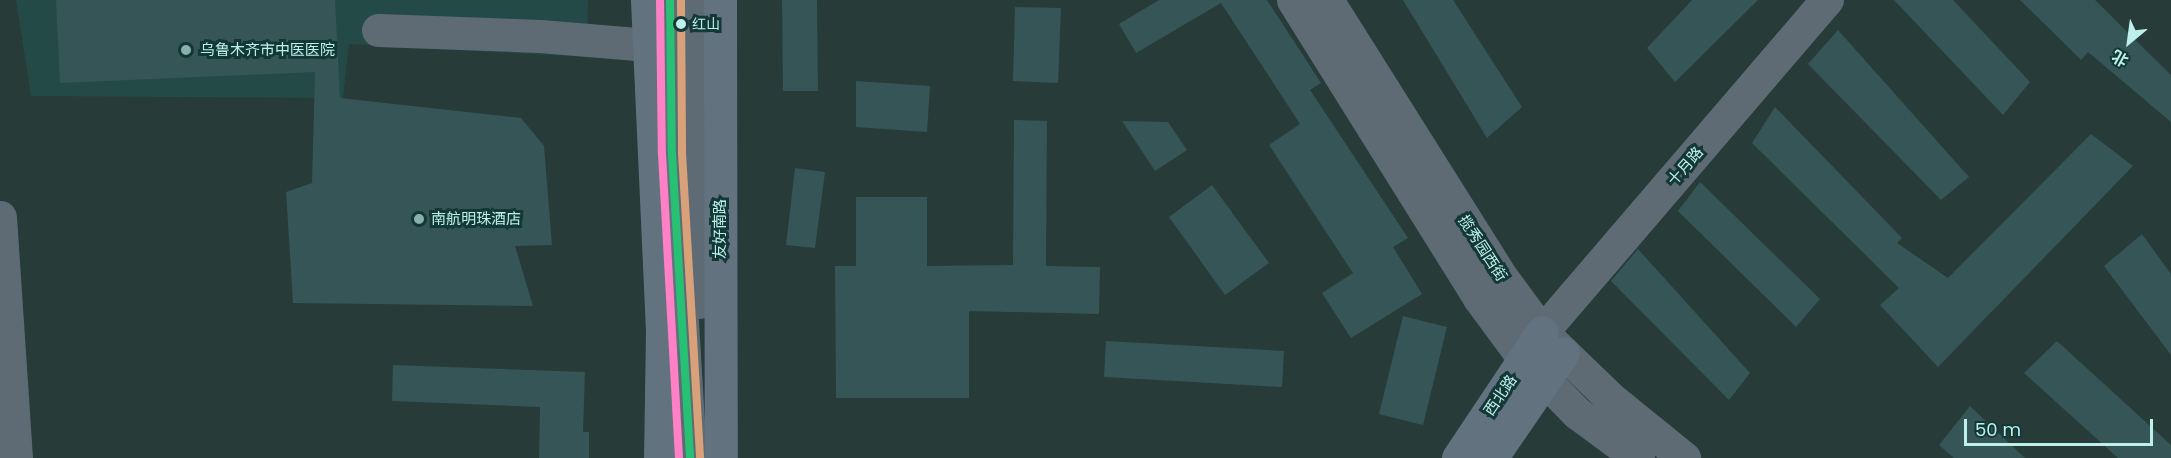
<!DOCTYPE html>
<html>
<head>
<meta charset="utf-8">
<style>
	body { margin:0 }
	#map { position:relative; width:2171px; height:458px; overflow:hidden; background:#273b39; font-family:Poppins,"Noto Sans SC",sans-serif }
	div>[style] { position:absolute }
	.built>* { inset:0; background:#244a47 }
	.building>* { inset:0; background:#365556 }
	.minor>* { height:33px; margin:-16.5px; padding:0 16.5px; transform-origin:16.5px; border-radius:16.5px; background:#5e6b75 }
	.major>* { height:33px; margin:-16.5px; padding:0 16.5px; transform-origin:16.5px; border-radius:16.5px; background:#62737f }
	.bus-1>* { height:8px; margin:-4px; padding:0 4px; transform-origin:4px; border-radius:4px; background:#26c172 }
	.bus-2>* { height:8px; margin:-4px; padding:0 4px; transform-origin:4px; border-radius:4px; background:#ff80c5 }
	.bus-3>* { height:8px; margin:-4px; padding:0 4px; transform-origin:4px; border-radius:4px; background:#d9a179 }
	.dots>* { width:16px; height:16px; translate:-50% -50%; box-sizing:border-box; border:3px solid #133836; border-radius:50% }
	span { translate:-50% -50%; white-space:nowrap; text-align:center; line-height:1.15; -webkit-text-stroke:6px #133836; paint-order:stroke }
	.bus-label { font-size:14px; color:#bdf0eb }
	.left { translate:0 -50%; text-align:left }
	.poi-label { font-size:15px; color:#bdf0eb }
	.street-label { font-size:15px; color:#bdf0eb }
	.north { position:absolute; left:2099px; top:12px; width:60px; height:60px; -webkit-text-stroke:4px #133836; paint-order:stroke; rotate:209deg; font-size:16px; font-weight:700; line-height:24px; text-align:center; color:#bdf0eb }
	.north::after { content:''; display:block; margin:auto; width:21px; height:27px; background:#bdf0eb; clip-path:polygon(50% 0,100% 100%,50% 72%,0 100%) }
	.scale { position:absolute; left:1964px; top:419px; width:189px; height:27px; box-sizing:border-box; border:3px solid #bdf0eb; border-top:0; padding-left:8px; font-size:18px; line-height:21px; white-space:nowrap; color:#bdf0eb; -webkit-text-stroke:4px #133836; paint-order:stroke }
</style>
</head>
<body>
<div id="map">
	<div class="built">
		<div style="clip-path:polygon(16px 0,588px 0,587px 57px,349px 44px,343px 98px,31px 96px)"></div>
	</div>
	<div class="building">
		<div style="clip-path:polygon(56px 0,335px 0,340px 98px,521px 118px,544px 146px,552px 245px,515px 246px,533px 306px,293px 303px,286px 192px,312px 183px,315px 72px,60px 83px)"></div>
		<div style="clip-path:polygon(782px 0,817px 0,818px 91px,783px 91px)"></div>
		<div style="clip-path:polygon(1159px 0,1267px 0,1321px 83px,1310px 90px,1408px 238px,1393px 247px,1422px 294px,1351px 338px,1322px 293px,1353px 273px,1269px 145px,1300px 124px,1221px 3px,1136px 53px,1119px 24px)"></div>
		<div style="clip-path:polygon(1403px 0,1453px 0,1522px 107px,1487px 138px)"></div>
		<div style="clip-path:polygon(1692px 0,1758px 0,1675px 82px,1647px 48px)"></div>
		<div style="clip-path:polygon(1894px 0,1953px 0,2030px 82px,2003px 115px)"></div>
		<div style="clip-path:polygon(2020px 0,2095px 0,2171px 75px,2171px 122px,2088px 52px,2081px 60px)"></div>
		<div style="clip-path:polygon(1015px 7px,1061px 8px,1058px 83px,1013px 81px)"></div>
		<div style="clip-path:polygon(1838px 30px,1969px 177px,1941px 200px,1808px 64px)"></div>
		<div style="clip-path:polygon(856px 81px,930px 86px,927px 132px,856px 127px)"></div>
		<div style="clip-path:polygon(1775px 107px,1902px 238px,1897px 243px,1948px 278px,2091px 134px,2133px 166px,1938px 367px,1880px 305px,1899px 288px,1752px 143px)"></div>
		<div style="clip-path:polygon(1014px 120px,1047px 121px,1046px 266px,1100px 267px,1099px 314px,969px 311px,969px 398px,836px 398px,835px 266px,856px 266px,856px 197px,927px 197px,927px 266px,1013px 265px)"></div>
		<div style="clip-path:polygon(1122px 121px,1168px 122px,1187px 150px,1155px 171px)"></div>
		<div style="clip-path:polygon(795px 168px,825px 172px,815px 248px,786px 245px)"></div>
		<div style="clip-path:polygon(1700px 182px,1820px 299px,1796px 327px,1678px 211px)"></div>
		<div style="clip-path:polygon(1212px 185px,1269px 263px,1225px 295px,1169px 217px)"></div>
		<div style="clip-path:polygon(2142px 234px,2171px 274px,2171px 355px,2104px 266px)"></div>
		<div style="clip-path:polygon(1638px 249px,1750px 373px,1729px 400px,1611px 281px)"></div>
		<div style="clip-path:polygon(1403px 316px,1447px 327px,1423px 425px,1379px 414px)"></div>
		<div style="clip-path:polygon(1106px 341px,1284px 351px,1282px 387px,1104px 377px)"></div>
		<div style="clip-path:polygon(2057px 341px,2171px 445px,2171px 458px,2118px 458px,2024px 373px)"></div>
		<div style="clip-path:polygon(393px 365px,585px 372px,583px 432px,589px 432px,589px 458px,539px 458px,540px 407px,392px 401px)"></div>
		<div style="clip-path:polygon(1970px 406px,2025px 458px,1954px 458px,1939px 445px)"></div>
	</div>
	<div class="minor">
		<div style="left:670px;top:0;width:153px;rotate:89.3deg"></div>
		<div style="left:672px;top:153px;width:306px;rotate:86.6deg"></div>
		<div style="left:1293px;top:0;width:351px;rotate:58deg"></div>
		<div style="left:1479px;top:298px;width:76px;rotate:53.6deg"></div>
		<div style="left:1524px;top:359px;width:76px;rotate:45.5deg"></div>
		<div style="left:1577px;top:413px;width:76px;rotate:36.4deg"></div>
		<div style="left:1327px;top:0;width:330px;rotate:57.8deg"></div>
		<div style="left:1503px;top:279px;width:66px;rotate:53.7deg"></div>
		<div style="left:1542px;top:332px;width:93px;rotate:44.1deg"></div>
		<div style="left:1609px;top:397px;width:97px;rotate:39.1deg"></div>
		<div style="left:378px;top:30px;width:162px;rotate:2.1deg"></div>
		<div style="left:540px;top:36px;width:109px;rotate:4.7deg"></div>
		<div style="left:0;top:217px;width:242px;rotate:86.2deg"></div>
		<div style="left:699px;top:302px;width:302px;rotate:-89.8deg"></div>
		<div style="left:1542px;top:332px;width:438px;rotate:-49.4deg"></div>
	</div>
	<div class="major">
		<div style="left:647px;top:0;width:332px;rotate:87.4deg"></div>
		<div style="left:662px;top:332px;width:126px;rotate:90.9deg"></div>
		<div style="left:720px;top:0;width:458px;rotate:89.9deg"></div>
		<div style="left:1458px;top:458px;width:151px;rotate:-56.3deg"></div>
		<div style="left:1491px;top:458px;width:127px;rotate:-55.6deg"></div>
	</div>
	<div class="bus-1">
		<div style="left:670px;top:0;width:153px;rotate:89.3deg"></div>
		<div style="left:672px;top:153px;width:306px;rotate:86.6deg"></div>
	</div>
	<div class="bus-2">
		<div style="left:660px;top:0;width:154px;rotate:89.3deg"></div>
		<div style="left:662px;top:154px;width:304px;rotate:86.8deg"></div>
	</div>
	<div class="bus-3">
		<div style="left:681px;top:0;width:153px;rotate:89.6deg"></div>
		<div style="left:682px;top:153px;width:305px;rotate:86.6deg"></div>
	</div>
	<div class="dots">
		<div style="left:681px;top:24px;background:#bdf0eb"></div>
		<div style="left:186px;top:50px;background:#88b1ad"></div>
		<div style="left:419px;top:219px;background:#88b1ad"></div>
	</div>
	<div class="bus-label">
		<span class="left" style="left:692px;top:24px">红山</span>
	</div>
	<div class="poi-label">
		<span class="left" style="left:200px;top:50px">乌鲁木齐市中医医院</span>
		<span class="left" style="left:431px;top:219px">南航明珠酒店</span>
	</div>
	<div class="street-label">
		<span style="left:1685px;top:166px;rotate:-49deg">十月路</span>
		<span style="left:720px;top:229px;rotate:-90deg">友好南路</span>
		<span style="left:1483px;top:248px;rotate:57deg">揽秀园西街</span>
		<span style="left:1500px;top:395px;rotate:-56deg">西北路</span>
	</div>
	<div class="north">北</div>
	<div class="scale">50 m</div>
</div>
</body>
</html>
